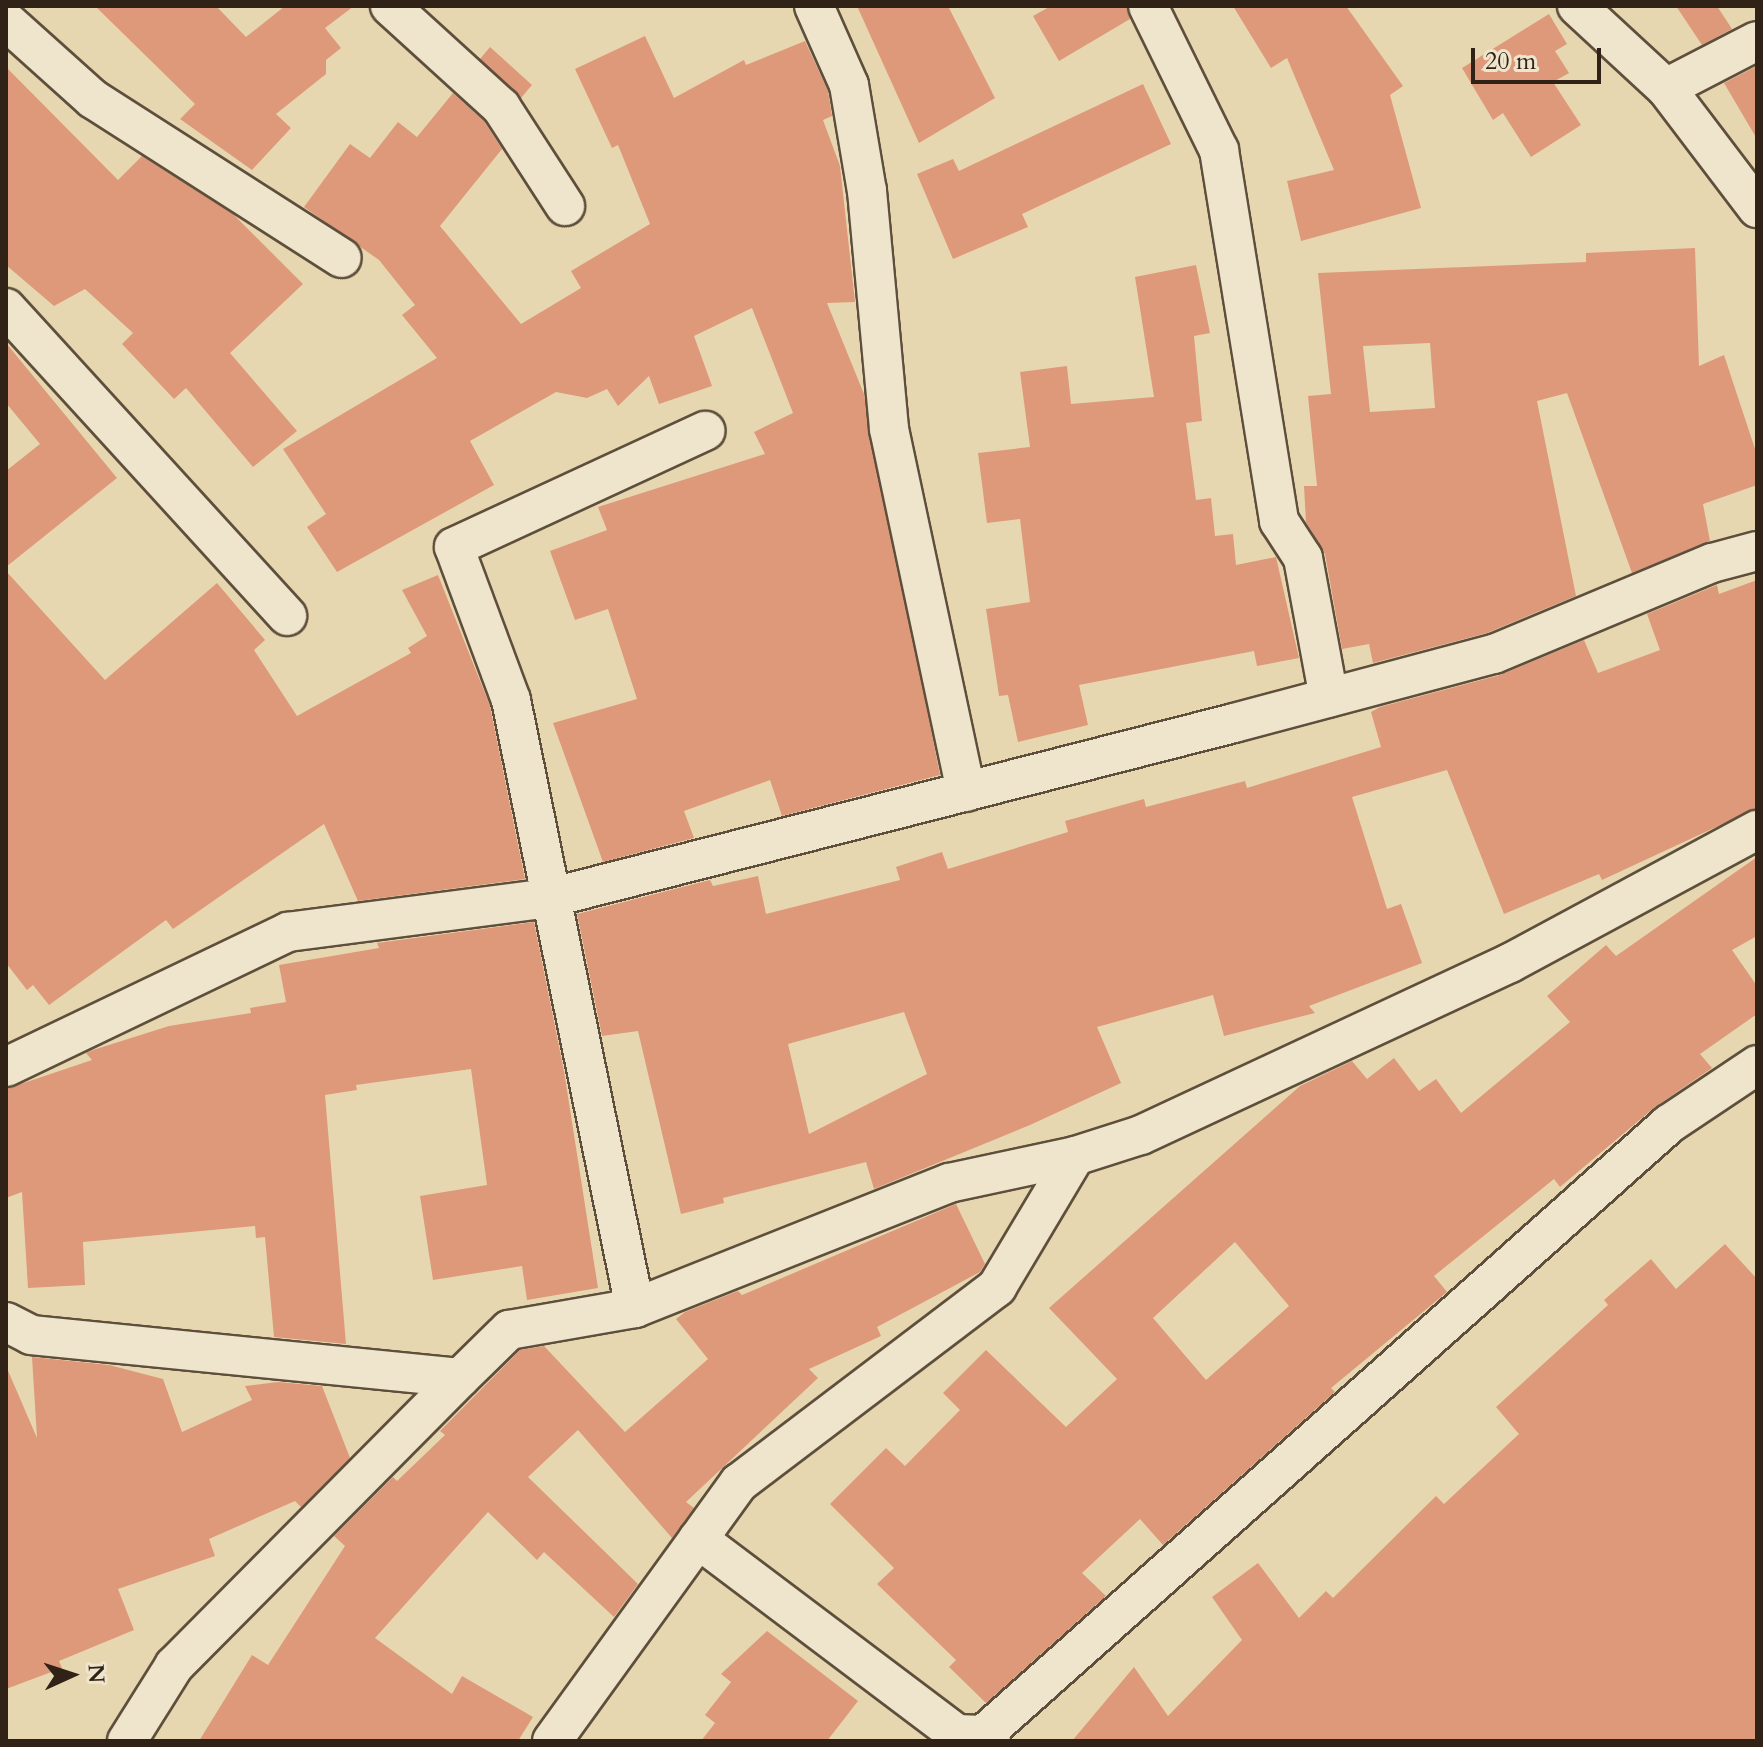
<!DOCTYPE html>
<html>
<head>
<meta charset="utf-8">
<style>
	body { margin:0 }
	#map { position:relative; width:1763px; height:1747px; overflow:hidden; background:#e7d7b0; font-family:Cardo,serif }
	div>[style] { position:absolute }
	.building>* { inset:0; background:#de997a }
	.roads { filter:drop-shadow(2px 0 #5e4f3c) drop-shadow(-2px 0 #5e4f3c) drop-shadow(0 2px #5e4f3c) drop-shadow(0 -2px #5e4f3c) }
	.minor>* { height:38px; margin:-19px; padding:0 19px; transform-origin:19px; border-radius:19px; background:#efe5cc }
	span { translate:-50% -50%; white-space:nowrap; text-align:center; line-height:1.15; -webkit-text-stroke:7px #efe5cc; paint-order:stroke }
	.frame { position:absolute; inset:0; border:8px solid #302216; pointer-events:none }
	.north { position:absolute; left:32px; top:1635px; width:80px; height:80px; -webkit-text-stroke:6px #efe5cc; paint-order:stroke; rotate:87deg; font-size:22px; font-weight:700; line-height:32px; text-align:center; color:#302216 }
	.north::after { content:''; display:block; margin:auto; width:28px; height:36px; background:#302216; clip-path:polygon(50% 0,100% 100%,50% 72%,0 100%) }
	.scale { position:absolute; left:1471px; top:48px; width:130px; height:36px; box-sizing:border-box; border:4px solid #302216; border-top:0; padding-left:10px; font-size:24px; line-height:28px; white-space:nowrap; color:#302216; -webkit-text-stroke:6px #efe5cc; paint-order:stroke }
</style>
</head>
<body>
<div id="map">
	<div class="building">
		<div style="clip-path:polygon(95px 6px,216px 6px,246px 37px,285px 6px,354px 6px,325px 28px,341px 48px,326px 60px,326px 74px,276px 114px,291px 128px,252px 170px,180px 119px,195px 104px)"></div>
		<div style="clip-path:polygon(857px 6px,948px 6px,995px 98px,919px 143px)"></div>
		<div style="clip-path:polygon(1051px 6px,1126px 6px,1130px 19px,1059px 61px,1033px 16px)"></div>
		<div style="clip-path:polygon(1233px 6px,1346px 6px,1403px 86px,1390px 95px,1421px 208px,1301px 241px,1287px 181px,1334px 170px,1287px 58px,1271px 68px)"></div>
		<div style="clip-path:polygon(1676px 6px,1717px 6px,1732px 29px,1702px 45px)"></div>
		<div style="clip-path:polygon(1549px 14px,1567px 44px,1555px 51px,1569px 73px,1553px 82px,1581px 125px,1531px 157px,1503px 113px,1493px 120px,1462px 68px)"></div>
		<div style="clip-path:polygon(645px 36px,674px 98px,744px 60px,746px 65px,805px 41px,828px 91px,832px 116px,823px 120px,840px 166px,855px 302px,827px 303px,864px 394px,940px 775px,782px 816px,770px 780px,684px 811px,694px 838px,603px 862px,553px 723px,637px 699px,608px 609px,575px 620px,550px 551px,607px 530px,598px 507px,765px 454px,754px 432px,793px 413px,752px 308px,694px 336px,712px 386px,659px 404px,649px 376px,618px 406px,607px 389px,587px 398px,556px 392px,470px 441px,494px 485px,337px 572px,307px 527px,326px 514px,283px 449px,437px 358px,402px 315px,415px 305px,379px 260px,304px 207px,350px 144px,370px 158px,398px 122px,417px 137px,453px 93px,484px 121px,502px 149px,440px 226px,521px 324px,581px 288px,571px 271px,650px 224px,618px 145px,612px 148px,575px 69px)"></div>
		<div style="clip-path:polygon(490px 47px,532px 85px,521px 98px,480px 59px)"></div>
		<div style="clip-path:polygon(6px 67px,118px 180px,142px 156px,233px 214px,303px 284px,230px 353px,297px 431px,253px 467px,186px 388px,174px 399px,122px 344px,133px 333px,85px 289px,54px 306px,6px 265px)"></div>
		<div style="clip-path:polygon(1755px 67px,1757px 69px,1757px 139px,1724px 83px)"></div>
		<div style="clip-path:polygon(1143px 84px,1171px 144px,1022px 214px,1028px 227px,953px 259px,917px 174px,953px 159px,959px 171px)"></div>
		<div style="clip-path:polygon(evenodd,1695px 248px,1699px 366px,1724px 355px,1757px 455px,1757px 485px,1703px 504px,1710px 541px,1632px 573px,1567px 393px,1537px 401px,1576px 596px,1487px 633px,1373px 663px,1369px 644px,1342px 649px,1325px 554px,1306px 522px,1304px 486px,1317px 486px,1308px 396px,1331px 394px,1318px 273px,1586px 262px,1586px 253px,1695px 248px,1430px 343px,1435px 408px,1370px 412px,1363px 346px,1430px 343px)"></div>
		<div style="clip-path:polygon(1196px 265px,1210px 333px,1194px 336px,1202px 421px,1186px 423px,1196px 500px,1211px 498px,1215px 536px,1233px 534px,1236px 565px,1276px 557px,1299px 658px,1257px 666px,1254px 651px,1079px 685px,1088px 725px,1018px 742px,1008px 695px,999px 696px,986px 609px,1030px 602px,1020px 519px,987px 523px,978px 453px,1030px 447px,1020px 372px,1067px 366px,1071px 404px,1154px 397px,1135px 277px)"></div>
		<div style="clip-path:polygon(6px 343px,117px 478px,6px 567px,6px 471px,40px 444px,6px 403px)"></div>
		<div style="clip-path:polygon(6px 571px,105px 680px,217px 583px,265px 640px,254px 650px,297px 716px,411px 653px,408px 648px,427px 636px,402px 590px,438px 575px,490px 706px,525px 879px,358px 901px,324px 824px,173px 929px,166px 920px,49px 1005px,33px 985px,27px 990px,6px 963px)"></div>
		<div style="clip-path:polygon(evenodd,1757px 580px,1757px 808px,1602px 880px,1599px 874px,1504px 914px,1447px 770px,1352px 797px,1387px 909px,1401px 904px,1422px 963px,1309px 1006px,1315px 1013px,1224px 1036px,1213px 995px,1097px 1027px,1121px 1083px,1030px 1125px,874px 1189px,866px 1162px,723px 1198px,724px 1203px,681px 1214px,638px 1031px,602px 1036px,577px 914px,710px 880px,713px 886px,758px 876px,766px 914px,900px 880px,896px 867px,942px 852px,948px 869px,1068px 832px,1065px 821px,1144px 799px,1146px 807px,1245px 781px,1247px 788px,1381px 747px,1371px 712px,1380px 707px,1500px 675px,1584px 640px,1598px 673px,1660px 650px,1647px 614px,1717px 585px,1719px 594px,1757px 580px,904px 1012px,927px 1074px,809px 1134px,788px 1044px,904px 1012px)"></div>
		<div style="clip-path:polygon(evenodd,1757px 857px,1757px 936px,1732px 950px,1757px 986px,1757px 1014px,1700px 1054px,1712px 1068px,1655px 1107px,1560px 1187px,1554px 1179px,1434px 1276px,1447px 1292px,1331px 1388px,1335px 1392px,1163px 1545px,1140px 1519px,1082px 1573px,1106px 1596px,986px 1703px,949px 1667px,956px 1660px,877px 1584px,894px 1568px,830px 1504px,886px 1448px,905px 1466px,960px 1410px,943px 1393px,986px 1350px,1066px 1427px,1117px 1379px,1049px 1308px,1300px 1086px,1352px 1061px,1367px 1079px,1394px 1058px,1419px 1091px,1436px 1079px,1461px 1113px,1570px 1022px,1547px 996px,1606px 945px,1616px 956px,1757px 857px,1235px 1242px,1289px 1306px,1206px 1380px,1153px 1318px,1235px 1242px)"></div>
		<div style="clip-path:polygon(534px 922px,564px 1071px,598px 1288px,527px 1300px,522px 1266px,433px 1280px,420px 1196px,487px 1185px,471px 1069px,356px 1085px,357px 1090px,325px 1095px,346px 1344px,274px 1337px,265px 1237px,256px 1238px,255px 1226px,83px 1242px,85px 1285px,28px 1288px,22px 1192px,6px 1198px,6px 1089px,92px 1060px,86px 1053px,93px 1050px,169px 1026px,251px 1013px,250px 1008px,286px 1002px,279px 965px,379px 948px,377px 943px)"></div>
		<div style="clip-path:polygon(956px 1204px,985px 1264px,980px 1272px,877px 1327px,881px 1336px,809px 1369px,818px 1378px,686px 1502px,694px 1508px,672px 1538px,578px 1430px,528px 1477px,638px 1584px,614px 1617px,544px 1552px,537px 1560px,488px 1512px,375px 1638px,452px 1694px,462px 1676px,533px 1717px,518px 1741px,199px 1741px,252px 1655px,268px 1665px,345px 1546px,334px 1536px,393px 1477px,397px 1481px,445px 1435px,440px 1431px,520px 1350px,544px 1346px,625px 1432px,708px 1359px,676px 1319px,685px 1312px,738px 1291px,742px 1295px)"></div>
		<div style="clip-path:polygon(1725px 1244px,1757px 1279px,1757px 1741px,1072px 1741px,1134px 1667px,1168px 1716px,1242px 1640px,1212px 1597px,1258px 1563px,1299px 1618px,1326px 1591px,1333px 1598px,1436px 1496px,1444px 1504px,1519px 1434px,1496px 1407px,1608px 1305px,1604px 1300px,1651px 1259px,1676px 1289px)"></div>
		<div style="clip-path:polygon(32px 1357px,109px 1365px,163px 1379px,182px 1432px,252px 1400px,245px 1386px,278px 1382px,322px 1386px,350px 1458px,301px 1507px,295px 1501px,209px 1539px,215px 1556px,118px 1589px,134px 1630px,59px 1661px,62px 1668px,6px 1689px,6px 1366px,37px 1438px)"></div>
		<div style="clip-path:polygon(767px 1631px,858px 1701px,827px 1741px,701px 1741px,715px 1723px,705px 1715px,731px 1682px,721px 1674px)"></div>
	</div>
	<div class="roads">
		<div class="minor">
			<div style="left:390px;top:6px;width:150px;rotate:42.3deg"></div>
			<div style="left:501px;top:107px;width:118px;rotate:57.1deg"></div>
			<div style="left:814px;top:6px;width:86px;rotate:66.1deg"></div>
			<div style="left:849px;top:85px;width:108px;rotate:80.4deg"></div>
			<div style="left:867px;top:191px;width:239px;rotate:84.7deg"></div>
			<div style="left:889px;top:429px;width:371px;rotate:78deg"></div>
			<div style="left:1148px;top:6px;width:161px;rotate:63.8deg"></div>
			<div style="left:1219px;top:150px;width:376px;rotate:80.8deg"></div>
			<div style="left:1279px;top:521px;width:44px;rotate:57deg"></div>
			<div style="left:1303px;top:558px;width:142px;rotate:79.5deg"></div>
			<div style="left:1577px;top:6px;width:121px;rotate:42.7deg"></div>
			<div style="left:1666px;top:88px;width:151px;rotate:52.8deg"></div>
			<div style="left:6px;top:21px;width:117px;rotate:41.9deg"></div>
			<div style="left:93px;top:99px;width:295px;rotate:32.6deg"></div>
			<div style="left:1666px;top:88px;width:102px;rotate:-27.3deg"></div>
			<div style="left:6px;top:308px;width:417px;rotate:47.6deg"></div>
			<div style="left:6px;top:1067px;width:313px;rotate:-25.6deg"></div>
			<div style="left:288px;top:932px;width:263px;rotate:-7.4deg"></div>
			<div style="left:549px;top:898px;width:707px;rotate:-14.33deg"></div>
			<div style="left:1234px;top:723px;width:269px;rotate:-14.9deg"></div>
			<div style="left:1494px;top:654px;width:236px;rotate:-22.7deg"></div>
			<div style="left:1712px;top:563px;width:47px;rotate:-14.9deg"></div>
			<div style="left:635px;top:1308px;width:621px;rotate:-101.53deg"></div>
			<div style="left:511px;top:700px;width:163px;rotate:-110.4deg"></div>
			<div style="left:454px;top:547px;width:277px;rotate:-24.8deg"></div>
			<div style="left:6px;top:1322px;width:28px;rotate:27deg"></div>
			<div style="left:31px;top:1335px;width:431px;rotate:5.7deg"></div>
			<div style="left:460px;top:1378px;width:69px;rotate:-44.4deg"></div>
			<div style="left:509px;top:1330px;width:128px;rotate:-9.9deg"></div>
			<div style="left:635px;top:1308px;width:338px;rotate:-21.7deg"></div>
			<div style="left:949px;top:1183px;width:129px;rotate:-12.1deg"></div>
			<div style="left:1075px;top:1156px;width:69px;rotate:-17.7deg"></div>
			<div style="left:1141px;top:1135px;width:407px;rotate:-25deg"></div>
			<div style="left:1510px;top:963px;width:281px;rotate:-28.3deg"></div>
			<div style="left:698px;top:1539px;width:324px;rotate:37deg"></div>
			<div style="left:957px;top:1734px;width:26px;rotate:2deg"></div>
			<div style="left:983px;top:1735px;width:10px;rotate:37deg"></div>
			<div style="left:983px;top:1735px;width:919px;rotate:-41.69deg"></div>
			<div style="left:1669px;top:1124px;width:106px;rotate:-33.8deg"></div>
			<div style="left:127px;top:1741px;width:89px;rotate:-57.9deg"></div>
			<div style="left:174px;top:1666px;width:406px;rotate:-45.2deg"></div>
			<div style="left:552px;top:1741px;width:319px;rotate:-54.1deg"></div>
			<div style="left:739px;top:1483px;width:324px;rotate:-37.2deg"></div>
			<div style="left:997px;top:1287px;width:152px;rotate:-59.2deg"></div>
		</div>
	</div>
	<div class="frame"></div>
	<div class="north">N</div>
	<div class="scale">20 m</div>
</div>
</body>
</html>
